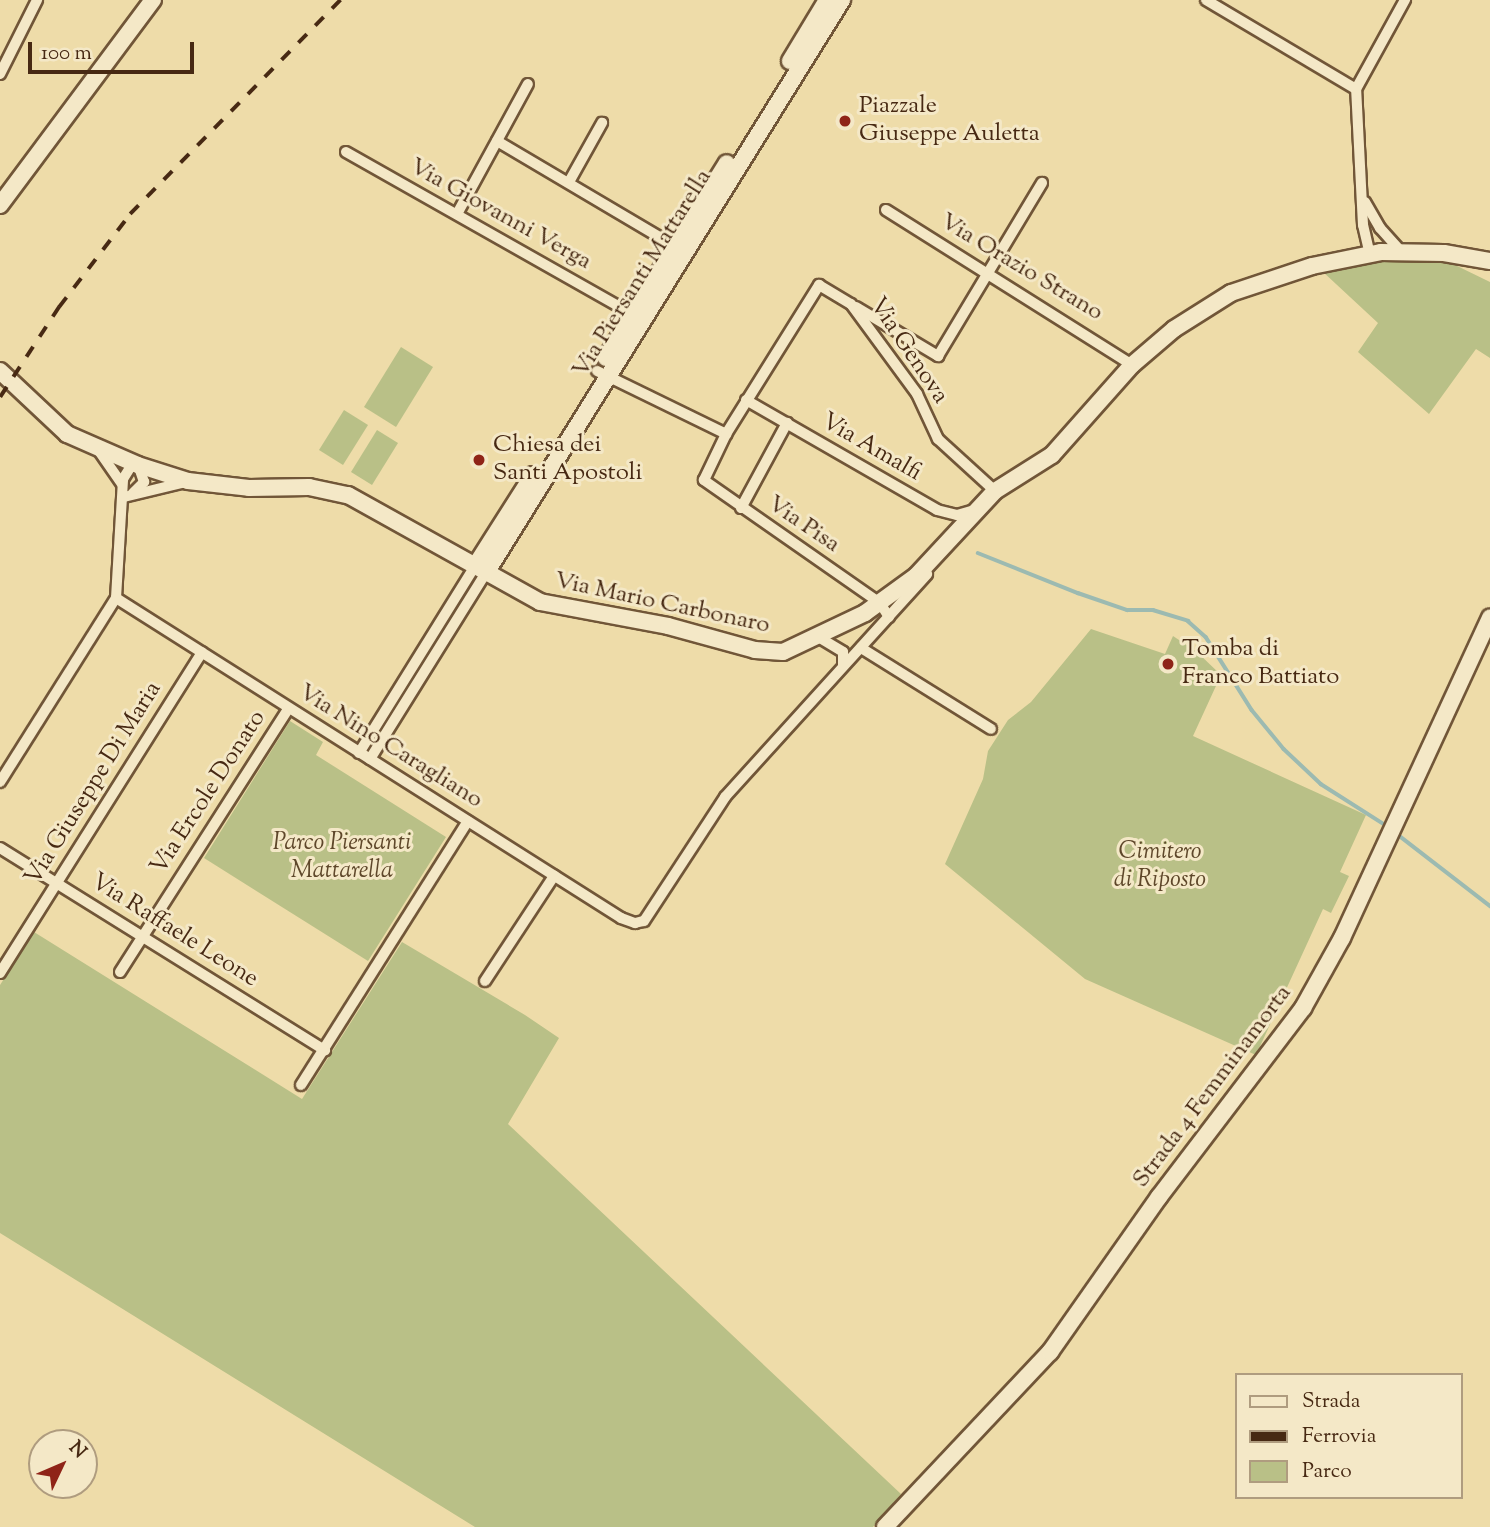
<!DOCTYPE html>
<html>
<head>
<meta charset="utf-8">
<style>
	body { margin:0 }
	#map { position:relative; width:1490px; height:1527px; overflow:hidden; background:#eedca9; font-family:"Sorts Mill Goudy",serif }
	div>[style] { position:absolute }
	.green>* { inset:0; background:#b9c087 }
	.stream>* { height:3.5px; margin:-1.75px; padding:0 1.75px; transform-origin:1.75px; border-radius:1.75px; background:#9cbab1 }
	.roads { filter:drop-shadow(2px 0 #715638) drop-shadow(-2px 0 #715638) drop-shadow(0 2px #715638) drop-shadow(0 -2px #715638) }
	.street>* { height:10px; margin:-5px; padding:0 5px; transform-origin:5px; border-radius:5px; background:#f4e8c7 }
	.secondary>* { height:16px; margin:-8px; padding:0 8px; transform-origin:8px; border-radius:8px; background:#f4e8c7 }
	.rail>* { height:3.5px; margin-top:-1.75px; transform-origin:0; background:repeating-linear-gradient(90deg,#472913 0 12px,transparent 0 24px) }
	.dots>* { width:19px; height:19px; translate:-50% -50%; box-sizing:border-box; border:4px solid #f4e8c7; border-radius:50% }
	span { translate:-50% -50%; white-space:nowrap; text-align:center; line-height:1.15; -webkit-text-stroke:6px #f4e8c7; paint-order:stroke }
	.poi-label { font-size:24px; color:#472913 }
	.left { translate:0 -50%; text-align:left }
	.street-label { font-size:24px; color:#472913 }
	.park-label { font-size:24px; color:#5e472a; font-style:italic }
	.legend { position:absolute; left:1235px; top:1373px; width:228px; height:126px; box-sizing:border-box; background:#f4e8c7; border:2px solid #af9c7f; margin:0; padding:9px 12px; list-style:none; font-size:21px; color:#472913 }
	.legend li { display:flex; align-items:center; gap:14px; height:35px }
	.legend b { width:35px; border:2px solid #af9c7f }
	.north { position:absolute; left:28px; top:1429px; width:70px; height:70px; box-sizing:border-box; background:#f4e8c7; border:2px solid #af9c7f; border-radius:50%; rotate:46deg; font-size:19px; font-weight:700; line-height:28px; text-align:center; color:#472913 }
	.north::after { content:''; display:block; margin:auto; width:24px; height:32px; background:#8f2418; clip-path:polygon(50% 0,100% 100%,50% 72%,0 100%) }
	.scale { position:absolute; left:28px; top:42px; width:166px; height:32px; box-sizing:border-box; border:4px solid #472913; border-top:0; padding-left:9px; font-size:21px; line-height:24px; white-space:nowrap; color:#472913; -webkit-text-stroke:5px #f4e8c7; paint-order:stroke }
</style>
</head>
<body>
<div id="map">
	<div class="green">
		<div style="clip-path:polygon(1426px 260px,1451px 263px,1490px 282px,1490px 358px,1476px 349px,1429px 414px,1358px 352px,1378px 323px,1322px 271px,1374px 261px)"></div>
		<div style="clip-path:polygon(401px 347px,433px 367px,396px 427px,364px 407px)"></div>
		<div style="clip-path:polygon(344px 410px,368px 425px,343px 465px,319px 450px)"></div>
		<div style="clip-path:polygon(377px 430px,398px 443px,372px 485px,351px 472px)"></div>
		<div style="clip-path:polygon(1091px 629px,1165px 654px,1173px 636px,1197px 652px,1221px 675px,1193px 736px,1366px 815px,1340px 872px,1349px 876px,1331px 913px,1323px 909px,1256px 1055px,1085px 979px,945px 864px,983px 779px,988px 751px,1008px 720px,1031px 702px)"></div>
		<div style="clip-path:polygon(290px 721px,323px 742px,316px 755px,446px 837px,368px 961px,204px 858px)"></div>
		<div style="clip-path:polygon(34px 932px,302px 1099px,402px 942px,525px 1015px,559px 1038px,508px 1124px,901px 1494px,873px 1527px,475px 1527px,0 1233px,0 985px)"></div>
	</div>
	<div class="stream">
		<div style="left:978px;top:553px;width:108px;rotate:21.8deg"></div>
		<div style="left:1078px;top:593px;width:52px;rotate:19.1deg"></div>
		<div style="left:1127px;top:610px;width:26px"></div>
		<div style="left:1153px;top:610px;width:37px;rotate:17deg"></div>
		<div style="left:1188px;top:621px;width:24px;rotate:42deg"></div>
		<div style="left:1206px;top:637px;width:86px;rotate:57.8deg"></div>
		<div style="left:1252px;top:710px;width:50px;rotate:50.6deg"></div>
		<div style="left:1284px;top:749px;width:51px;rotate:43.4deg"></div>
		<div style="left:1321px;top:784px;width:78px;rotate:32.5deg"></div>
		<div style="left:1397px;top:834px;width:118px;rotate:37.7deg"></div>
	</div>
	<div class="roads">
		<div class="street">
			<div style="left:1206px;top:0;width:174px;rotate:30.7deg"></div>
			<div style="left:0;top:74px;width:83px;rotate:-63.4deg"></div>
			<div style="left:497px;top:141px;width:210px;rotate:30.6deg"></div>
			<div style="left:346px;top:152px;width:333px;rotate:29.5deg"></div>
			<div style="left:569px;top:182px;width:68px;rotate:-60.8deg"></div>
			<div style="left:1365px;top:202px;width:30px;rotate:60deg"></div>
			<div style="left:1380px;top:228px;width:31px;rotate:48deg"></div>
			<div style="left:886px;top:210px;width:291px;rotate:32.2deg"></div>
			<div style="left:457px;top:214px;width:148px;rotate:-61.4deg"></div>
			<div style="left:1370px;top:255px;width:31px;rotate:-103deg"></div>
			<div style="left:1363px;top:225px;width:136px;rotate:-92.9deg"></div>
			<div style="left:1356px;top:89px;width:102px;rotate:-61.2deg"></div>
			<div style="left:856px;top:307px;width:96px;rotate:30.9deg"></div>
			<div style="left:938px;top:356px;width:202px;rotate:-59deg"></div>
			<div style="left:597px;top:371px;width:144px;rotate:26deg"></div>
			<div style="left:746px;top:400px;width:220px;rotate:29.9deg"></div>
			<div style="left:937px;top:510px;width:21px;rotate:14deg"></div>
			<div style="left:957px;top:515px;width:19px;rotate:-16deg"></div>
			<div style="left:99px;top:451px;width:40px;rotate:55.1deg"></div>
			<div style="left:133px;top:493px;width:16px;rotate:-45deg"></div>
			<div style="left:144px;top:482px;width:18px;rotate:-109deg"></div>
			<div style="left:124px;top:497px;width:64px;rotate:-13.6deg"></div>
			<div style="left:741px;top:508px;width:97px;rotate:-61.6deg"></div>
			<div style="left:116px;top:598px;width:598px;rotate:32.36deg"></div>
			<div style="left:621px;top:918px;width:15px;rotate:20deg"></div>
			<div style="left:635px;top:923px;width:9px;rotate:-13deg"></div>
			<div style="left:644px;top:921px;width:148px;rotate:-56.8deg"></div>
			<div style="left:725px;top:797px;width:301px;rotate:-47.8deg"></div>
			<div style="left:889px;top:617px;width:17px;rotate:-123deg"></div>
			<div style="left:880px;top:603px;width:215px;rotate:-145.1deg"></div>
			<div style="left:704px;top:480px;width:51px;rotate:-64.4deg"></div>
			<div style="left:726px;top:434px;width:176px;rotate:-58deg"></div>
			<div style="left:819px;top:285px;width:37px;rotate:31deg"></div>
			<div style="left:851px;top:304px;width:112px;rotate:53.7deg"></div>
			<div style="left:917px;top:394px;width:50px;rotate:65deg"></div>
			<div style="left:938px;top:439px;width:77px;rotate:42.4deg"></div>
			<div style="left:820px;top:638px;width:27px;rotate:31deg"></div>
			<div style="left:843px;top:652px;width:13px;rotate:90deg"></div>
			<div style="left:861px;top:648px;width:153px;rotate:31.9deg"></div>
			<div style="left:359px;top:753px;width:220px;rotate:-58.2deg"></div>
			<div style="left:370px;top:759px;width:219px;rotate:-58.1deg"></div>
			<div style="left:0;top:782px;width:218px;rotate:-57.8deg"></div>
			<div style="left:116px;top:598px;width:119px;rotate:-86.6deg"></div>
			<div style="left:123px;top:479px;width:19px;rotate:-58deg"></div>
			<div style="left:0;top:848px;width:383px;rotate:31.9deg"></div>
			<div style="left:120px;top:972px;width:313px;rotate:-57.4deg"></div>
			<div style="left:0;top:973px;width:379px;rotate:-57.8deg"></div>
			<div style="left:485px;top:981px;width:126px;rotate:-56.7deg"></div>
			<div style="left:301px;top:1085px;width:312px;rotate:-57.7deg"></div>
		</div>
		<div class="secondary">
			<div style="left:790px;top:61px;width:71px;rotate:-58.8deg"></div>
			<div style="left:0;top:205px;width:256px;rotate:-53.3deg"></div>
			<div style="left:606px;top:358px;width:229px;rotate:-58.2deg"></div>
			<div style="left:0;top:371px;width:92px;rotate:43.2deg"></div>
			<div style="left:67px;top:434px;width:77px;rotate:23.6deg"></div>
			<div style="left:138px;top:465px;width:52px;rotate:17.7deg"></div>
			<div style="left:188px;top:481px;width:61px;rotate:6.5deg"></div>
			<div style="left:249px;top:488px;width:60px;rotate:-1deg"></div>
			<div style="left:309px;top:487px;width:40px;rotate:12deg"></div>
			<div style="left:348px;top:495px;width:220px;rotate:29.1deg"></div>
			<div style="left:540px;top:602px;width:130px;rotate:10.6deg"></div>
			<div style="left:668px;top:626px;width:90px;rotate:15.4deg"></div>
			<div style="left:755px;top:650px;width:28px;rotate:4deg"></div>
			<div style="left:783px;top:652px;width:91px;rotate:-25.4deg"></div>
			<div style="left:865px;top:613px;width:63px;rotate:-36deg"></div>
			<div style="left:916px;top:576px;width:116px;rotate:-47.1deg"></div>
			<div style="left:995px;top:491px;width:67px;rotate:-32.3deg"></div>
			<div style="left:1052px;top:455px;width:120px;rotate:-48.4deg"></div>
			<div style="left:1132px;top:365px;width:55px;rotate:-40.6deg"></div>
			<div style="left:1174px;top:329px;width:67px;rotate:-32.3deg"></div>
			<div style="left:1231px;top:293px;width:85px;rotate:-18.4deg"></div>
			<div style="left:1312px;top:266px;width:70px;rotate:-11.5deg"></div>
			<div style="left:1381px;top:252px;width:63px;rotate:0.9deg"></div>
			<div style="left:1444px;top:253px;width:47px;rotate:9.9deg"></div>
			<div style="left:475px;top:566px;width:108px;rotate:-57.5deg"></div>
			<div style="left:486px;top:573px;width:675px;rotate:-58.15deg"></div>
			<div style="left:885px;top:1527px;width:241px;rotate:-46.7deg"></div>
			<div style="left:1050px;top:1352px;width:189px;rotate:-54.9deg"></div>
			<div style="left:1159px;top:1197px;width:238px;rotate:-52.7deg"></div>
			<div style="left:1303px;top:1008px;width:80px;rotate:-60.9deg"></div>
			<div style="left:1342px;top:938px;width:353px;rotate:-65.2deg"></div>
		</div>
	</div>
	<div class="rail">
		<div style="left:0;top:397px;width:108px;rotate:-56.8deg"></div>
		<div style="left:59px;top:307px;width:117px;rotate:-52.6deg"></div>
		<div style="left:130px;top:214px;width:300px;rotate:-45.5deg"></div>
	</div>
	<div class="dots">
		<div style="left:845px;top:121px;background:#8f2418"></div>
		<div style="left:479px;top:460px;background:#8f2418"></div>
		<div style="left:1168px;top:664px;background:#8f2418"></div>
	</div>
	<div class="poi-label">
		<span class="left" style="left:859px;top:121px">Piazzale<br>Giuseppe Auletta</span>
		<span class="left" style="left:493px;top:460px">Chiesa dei<br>Santi Apostoli</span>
		<span class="left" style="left:1182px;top:664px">Tomba di<br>Franco Battiato</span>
	</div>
	<div class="street-label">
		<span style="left:500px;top:215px;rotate:29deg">Via Giovanni Verga</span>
		<span style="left:1021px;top:268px;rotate:31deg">Via Orazio Strano</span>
		<span style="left:643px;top:274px;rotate:-58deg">Via Piersanti Mattarella</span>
		<span style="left:908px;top:351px;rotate:56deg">Via Genova</span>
		<span style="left:871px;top:448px;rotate:30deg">Via Amalfi</span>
		<span style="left:803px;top:525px;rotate:34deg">Via Pisa</span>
		<span style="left:662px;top:604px;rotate:12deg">Via Mario Carbonaro</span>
		<span style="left:390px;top:747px;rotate:32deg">Via Nino Caragliano</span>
		<span style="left:94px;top:784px;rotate:-58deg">Via Giuseppe Di Maria</span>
		<span style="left:209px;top:793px;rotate:-57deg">Via Ercole Donato</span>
		<span style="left:174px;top:931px;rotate:32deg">Via Raffaele Leone</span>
		<span style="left:1213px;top:1087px;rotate:-53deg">Strada 4 Femminamorta</span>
	</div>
	<div class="park-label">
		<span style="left:342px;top:858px">Parco Piersanti<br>Mattarella</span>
		<span style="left:1160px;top:867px">Cimitero<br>di Riposto</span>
	</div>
	<ul class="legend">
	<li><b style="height:9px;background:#f4e8c7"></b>Strada</li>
	<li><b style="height:9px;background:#472913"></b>Ferrovia</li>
	<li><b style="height:19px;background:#b9c087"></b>Parco</li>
	</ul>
	<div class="north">N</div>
	<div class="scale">100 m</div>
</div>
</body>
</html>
